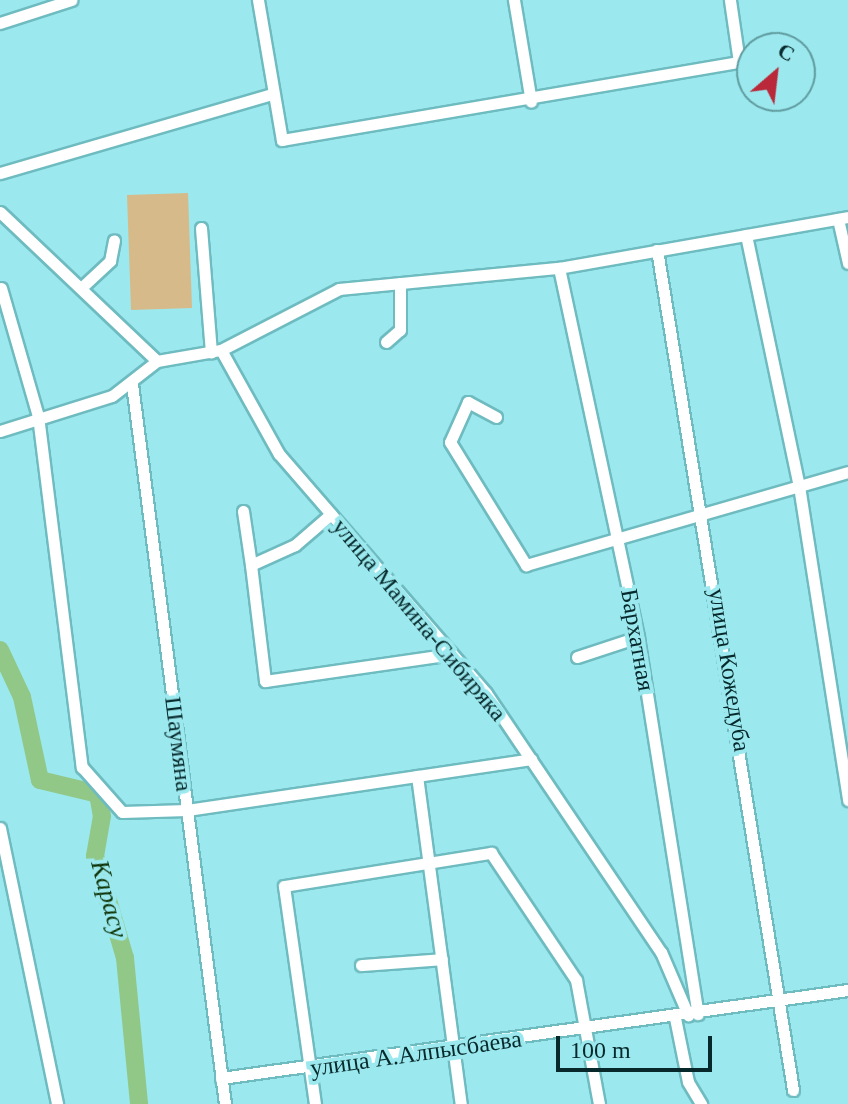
<!DOCTYPE html>
<html>
<head>
<meta charset="utf-8">
<style>
	body { margin:0 }
	#map { position:relative; width:848px; height:1104px; overflow:hidden; background:#9be9ee; font-family:"Times New Roman",serif }
	div>[style] { position:absolute }
	.green>* { inset:0; background:#d7ba89 }
	.river>* { height:18px; margin:-9px; padding:0 9px; transform-origin:9px; border-radius:9px; background:#91c887 }
	.roads { filter:drop-shadow(2px 0 #6ebbc0) drop-shadow(-2px 0 #6ebbc0) drop-shadow(0 2px #6ebbc0) drop-shadow(0 -2px #6ebbc0) }
	.minor>* { height:11px; margin:-5.5px; padding:0 5.5px; transform-origin:5.5px; border-radius:5.5px; background:#fff }
	span { translate:-50% -50%; white-space:nowrap; text-align:center; line-height:1.15; -webkit-text-stroke:8px #9be9ee; paint-order:stroke }
	.street-label { font-size:24px; color:#07292b }
	.water-label { font-size:26px; color:#0e3307; font-style:italic }
	.north { position:absolute; left:736px; top:32px; width:80px; height:80px; box-sizing:border-box; background:#9be9ee; border:2px solid #609ca0; border-radius:50%; rotate:28deg; font-size:22px; font-weight:700; line-height:32px; text-align:center; color:#07292b }
	.north::after { content:''; display:block; margin:auto; width:28px; height:36px; background:#ba2939; clip-path:polygon(50% 0,100% 100%,50% 72%,0 100%) }
	.scale { position:absolute; left:556px; top:1036px; width:156px; height:36px; box-sizing:border-box; border:4px solid #07292b; border-top:0; padding-left:10px; font-size:24px; line-height:28px; white-space:nowrap; color:#07292b; -webkit-text-stroke:6px #9be9ee; paint-order:stroke }
</style>
</head>
<body>
<div id="map">
	<div class="green">
		<div style="clip-path:polygon(188px 193px,192px 308px,131px 310px,127px 195px)"></div>
	</div>
	<div class="river">
		<div style="left:0;top:650px;width:52px;rotate:64.9deg"></div>
		<div style="left:22px;top:697px;width:85px;rotate:77.8deg"></div>
		<div style="left:40px;top:780px;width:60px;rotate:13.6deg"></div>
		<div style="left:98px;top:794px;width:22px;rotate:80deg"></div>
		<div style="left:102px;top:816px;width:41px;rotate:99.9deg"></div>
		<div style="left:95px;top:856px;width:106px;rotate:73.6deg"></div>
		<div style="left:125px;top:958px;width:147px;rotate:84.5deg"></div>
	</div>
	<div class="roads">
		<div class="minor">
			<div style="left:258px;top:0;width:142px;rotate:80.3deg"></div>
			<div style="left:282px;top:140px;width:464px;rotate:-9.7deg"></div>
			<div style="left:739px;top:62px;width:63px;rotate:-98.3deg"></div>
			<div style="left:514px;top:0;width:103px;rotate:80.5deg"></div>
			<div style="left:0;top:23px;width:75px;rotate:-17.9deg"></div>
			<div style="left:0;top:173px;width:283px;rotate:-16.2deg"></div>
			<div style="left:0;top:212px;width:216px;rotate:43.5deg"></div>
			<div style="left:838px;top:219px;width:45px;rotate:77.2deg"></div>
			<div style="left:201px;top:228px;width:125px;rotate:85.4deg"></div>
			<div style="left:746px;top:235px;width:257px;rotate:78.1deg"></div>
			<div style="left:799px;top:486px;width:318px;rotate:81.1deg"></div>
			<div style="left:657px;top:250px;width:851px;rotate:80.8deg"></div>
			<div style="left:559px;top:268px;width:377px;rotate:77.9deg"></div>
			<div style="left:638px;top:637px;width:382px;rotate:81deg"></div>
			<div style="left:1px;top:288px;width:133px;rotate:73.9deg"></div>
			<div style="left:38px;top:416px;width:354px;rotate:82.9deg"></div>
			<div style="left:82px;top:767px;width:60px;rotate:48.4deg"></div>
			<div style="left:122px;top:812px;width:65px;rotate:-1.8deg"></div>
			<div style="left:187px;top:810px;width:348px;rotate:-8.4deg"></div>
			<div style="left:81px;top:288px;width:40px;rotate:-43deg"></div>
			<div style="left:110px;top:261px;width:21px;rotate:-79deg"></div>
			<div style="left:386px;top:342px;width:18px;rotate:-41deg"></div>
			<div style="left:400px;top:330px;width:47px;rotate:-90deg"></div>
			<div style="left:221px;top:350px;width:119px;rotate:60.9deg"></div>
			<div style="left:279px;top:454px;width:316px;rotate:49.1deg"></div>
			<div style="left:486px;top:693px;width:313px;rotate:56deg"></div>
			<div style="left:661px;top:952px;width:69px;rotate:66.8deg"></div>
			<div style="left:157px;top:361px;width:65px;rotate:-9.8deg"></div>
			<div style="left:221px;top:350px;width:133px;rotate:-27.3deg"></div>
			<div style="left:339px;top:289px;width:221px;rotate:-5.5deg"></div>
			<div style="left:559px;top:268px;width:293px;rotate:-10deg"></div>
			<div style="left:132px;top:384px;width:726px;rotate:82.64deg"></div>
			<div style="left:496px;top:417px;width:32px;rotate:-152deg"></div>
			<div style="left:468px;top:402px;width:44px;rotate:114.2deg"></div>
			<div style="left:450px;top:442px;width:145px;rotate:58.3deg"></div>
			<div style="left:526px;top:565px;width:335px;rotate:-16.1deg"></div>
			<div style="left:0;top:431px;width:117px;rotate:-17.4deg"></div>
			<div style="left:112px;top:396px;width:57px;rotate:-37.9deg"></div>
			<div style="left:243px;top:511px;width:55px;rotate:81.6deg"></div>
			<div style="left:331px;top:514px;width:48px;rotate:139.3deg"></div>
			<div style="left:295px;top:545px;width:48px;rotate:155.6deg"></div>
			<div style="left:251px;top:565px;width:117px;rotate:83.1deg"></div>
			<div style="left:265px;top:681px;width:189px;rotate:-8.2deg"></div>
			<div style="left:577px;top:657px;width:64px;rotate:-18.2deg"></div>
			<div style="left:417px;top:776px;width:331px;rotate:82.4deg"></div>
			<div style="left:0;top:828px;width:282px;rotate:78.3deg"></div>
			<div style="left:361px;top:965px;width:81px;rotate:-4.2deg"></div>
			<div style="left:675px;top:1018px;width:65px;rotate:78.5deg"></div>
			<div style="left:688px;top:1082px;width:26px;rotate:59deg"></div>
			<div style="left:221px;top:1078px;width:633px;rotate:-7.99deg"></div>
			<div style="left:315px;top:1104px;width:220px;rotate:-98.1deg"></div>
			<div style="left:284px;top:886px;width:210px;rotate:-9.1deg"></div>
			<div style="left:491px;top:853px;width:153px;rotate:56.2deg"></div>
			<div style="left:576px;top:980px;width:126px;rotate:79.5deg"></div>
		</div>
	</div>
	<div class="street-label">
		<span style="left:419px;top:620px;rotate:50deg">улица Мамина-Сибиряка</span>
		<span style="left:637px;top:640px;rotate:80deg">Бархатная</span>
		<span style="left:729px;top:670px;rotate:81deg">улица Кожедуба</span>
		<span style="left:178px;top:744px;rotate:83deg">Шаумяна</span>
		<span style="left:416px;top:1054px;rotate:-8deg">улица А.Алпысбаева</span>
	</div>
	<div class="water-label">
		<span style="left:109px;top:899px;rotate:75deg">Карасу</span>
	</div>
	<div class="north">С</div>
	<div class="scale">100 m</div>
</div>
</body>
</html>
